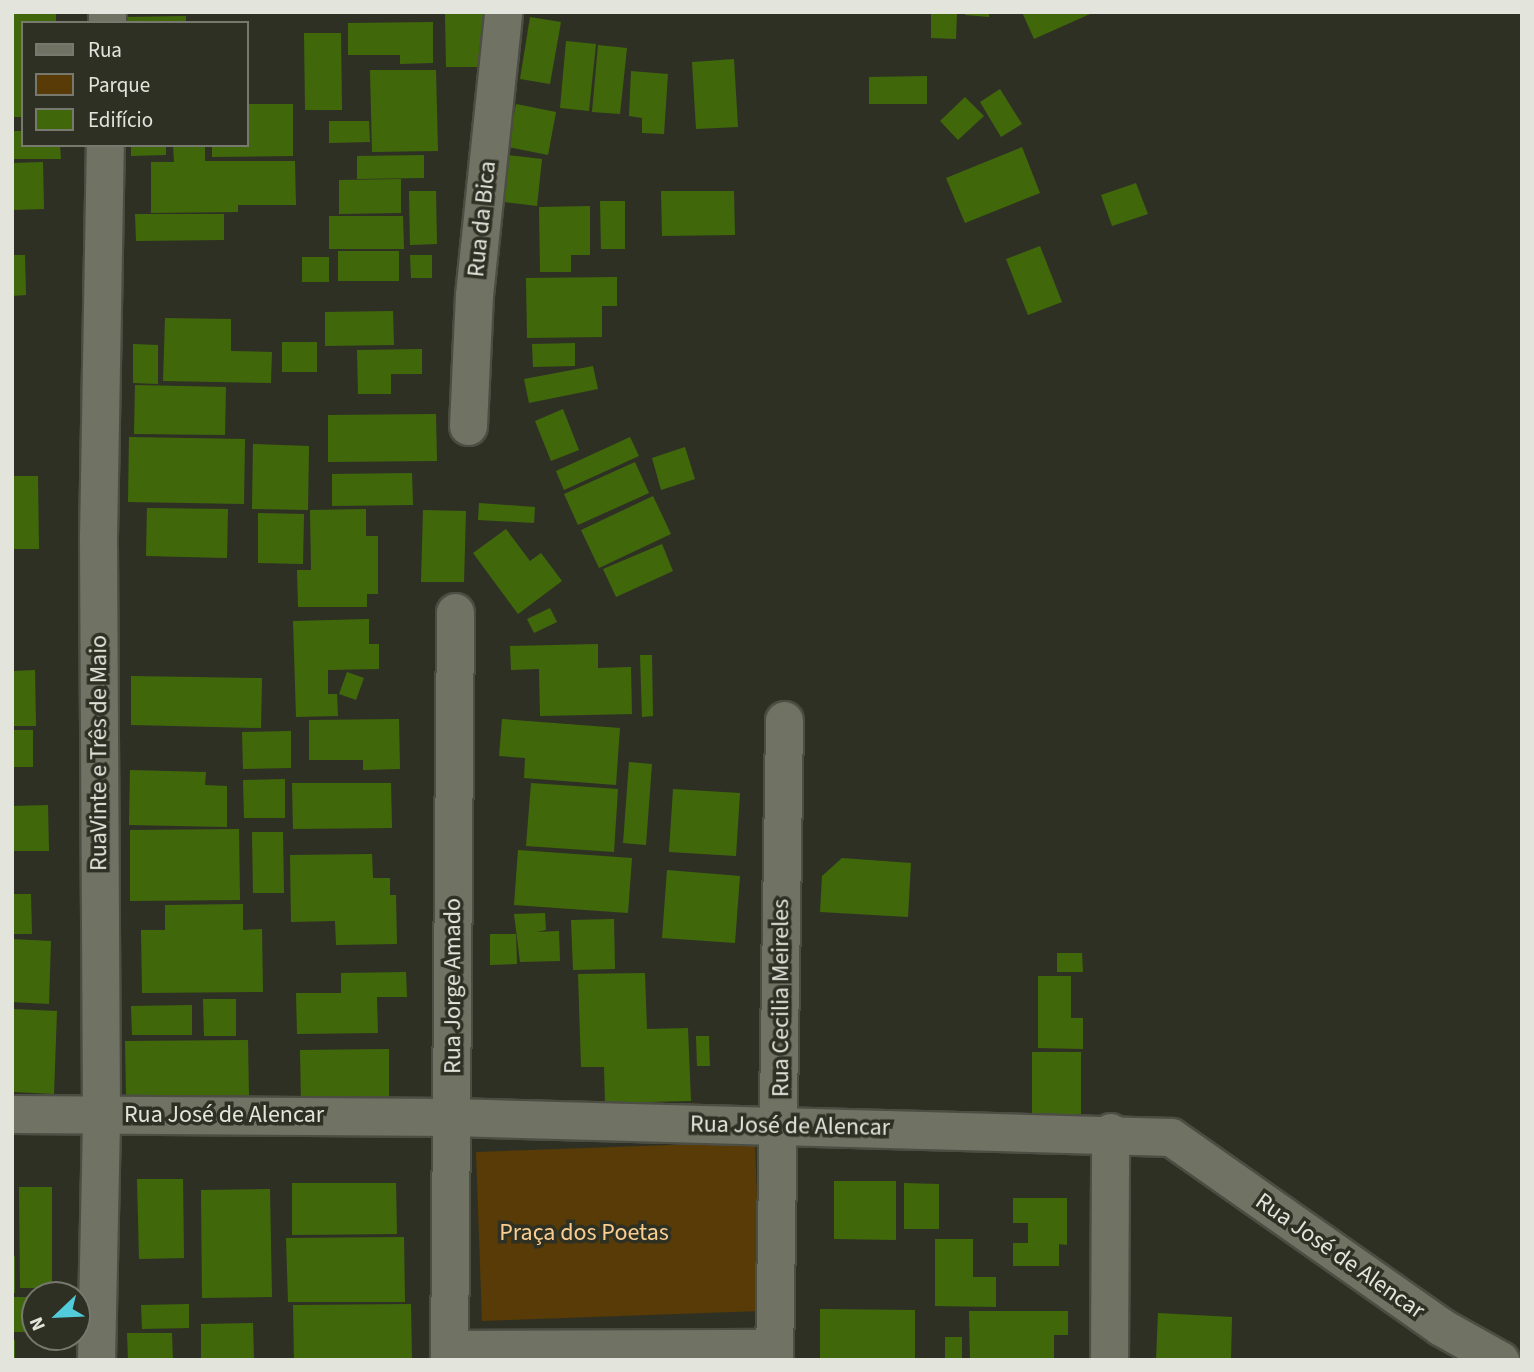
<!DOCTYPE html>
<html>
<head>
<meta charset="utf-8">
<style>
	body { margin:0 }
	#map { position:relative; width:1534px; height:1372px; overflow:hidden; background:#2f3024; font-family:"Source Sans 3",sans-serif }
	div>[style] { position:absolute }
	.green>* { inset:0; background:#583b07 }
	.building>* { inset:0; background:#40680b }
	.roads { filter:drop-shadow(2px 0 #4c4d43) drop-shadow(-2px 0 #4c4d43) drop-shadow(0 2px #4c4d43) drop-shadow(0 -2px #4c4d43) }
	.minor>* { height:37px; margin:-18.5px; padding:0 18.5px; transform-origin:18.5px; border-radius:18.5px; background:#707264 }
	span { translate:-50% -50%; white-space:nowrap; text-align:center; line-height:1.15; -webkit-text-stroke:7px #2f3024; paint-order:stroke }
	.street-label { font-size:24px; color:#e3e4dc }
	.park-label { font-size:24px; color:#face91 }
	.frame { position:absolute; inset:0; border:14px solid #e3e4dc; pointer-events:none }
	.legend { position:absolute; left:21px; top:21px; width:228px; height:126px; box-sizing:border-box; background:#2f3024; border:2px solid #77786e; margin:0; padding:9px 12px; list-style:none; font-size:21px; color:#e3e4dc }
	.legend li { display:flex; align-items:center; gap:14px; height:35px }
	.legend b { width:35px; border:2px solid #77786e }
	.north { position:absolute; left:21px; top:1281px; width:70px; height:70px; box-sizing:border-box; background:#2f3024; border:2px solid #77786e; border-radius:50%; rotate:247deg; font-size:19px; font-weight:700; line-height:28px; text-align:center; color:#e3e4dc }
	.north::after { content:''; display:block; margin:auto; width:24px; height:32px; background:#52cbda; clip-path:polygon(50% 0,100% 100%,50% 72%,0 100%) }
</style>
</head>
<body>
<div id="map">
	<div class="green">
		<div style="clip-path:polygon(755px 1142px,761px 1311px,482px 1321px,476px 1152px)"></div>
	</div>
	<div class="building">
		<div style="clip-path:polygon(931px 12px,957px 12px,956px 39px,931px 38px)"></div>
		<div style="clip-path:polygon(965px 12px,989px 12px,989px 17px,965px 15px)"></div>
		<div style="clip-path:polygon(1022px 12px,1089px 12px,1090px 14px,1034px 39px)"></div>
		<div style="clip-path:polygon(12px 14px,56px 14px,56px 23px,23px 23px,23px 117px,13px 117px)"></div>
		<div style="clip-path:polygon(445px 14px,491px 14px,492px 67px,446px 67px)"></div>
		<div style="clip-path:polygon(186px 16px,186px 23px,125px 23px,125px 17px)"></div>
		<div style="clip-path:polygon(530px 17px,561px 22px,550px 84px,520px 79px)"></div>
		<div style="clip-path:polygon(433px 22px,433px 63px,400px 64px,400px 55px,348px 55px,348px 23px)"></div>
		<div style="clip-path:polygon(304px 33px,341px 33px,342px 110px,305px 110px)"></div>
		<div style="clip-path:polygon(566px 41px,596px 44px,589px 111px,560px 108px)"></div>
		<div style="clip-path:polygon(598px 45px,627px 48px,620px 114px,592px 112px)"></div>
		<div style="clip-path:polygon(734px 59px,738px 127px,696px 129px,692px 62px)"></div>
		<div style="clip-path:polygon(370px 70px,436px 70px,438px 151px,372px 152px)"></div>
		<div style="clip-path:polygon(631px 71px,668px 74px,664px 134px,642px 133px,642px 118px,629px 116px)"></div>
		<div style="clip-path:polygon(927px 76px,927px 104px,869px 104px,869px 77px)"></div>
		<div style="clip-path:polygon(1000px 89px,1022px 124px,1001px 137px,980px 102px)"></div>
		<div style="clip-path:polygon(965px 97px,984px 116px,958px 140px,940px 121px)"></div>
		<div style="clip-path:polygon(247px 104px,293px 104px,293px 156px,212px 157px,212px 145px,247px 145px)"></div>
		<div style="clip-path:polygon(516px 104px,556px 112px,548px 155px,508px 147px)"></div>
		<div style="clip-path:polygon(329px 121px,369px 121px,370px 142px,329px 143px)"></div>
		<div style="clip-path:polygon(12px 131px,23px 131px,23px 145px,60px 145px,61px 159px,12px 159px)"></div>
		<div style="clip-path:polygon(131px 145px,166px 145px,166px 155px,131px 156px)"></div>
		<div style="clip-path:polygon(173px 145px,205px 145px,205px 161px,295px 161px,296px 205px,238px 205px,238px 212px,151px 213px,151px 162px,174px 162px)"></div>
		<div style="clip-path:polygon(1022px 147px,1040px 193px,965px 223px,946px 178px)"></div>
		<div style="clip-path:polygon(424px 155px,424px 178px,357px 179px,357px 156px)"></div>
		<div style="clip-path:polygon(508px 155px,542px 159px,537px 206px,504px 202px)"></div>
		<div style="clip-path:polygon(43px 162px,44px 209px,12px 210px,12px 163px)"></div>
		<div style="clip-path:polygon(401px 179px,401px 213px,339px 214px,339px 180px)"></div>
		<div style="clip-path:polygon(1136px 183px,1148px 214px,1112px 226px,1101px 195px)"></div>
		<div style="clip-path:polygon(409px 191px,436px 191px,437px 244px,410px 245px)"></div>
		<div style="clip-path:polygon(661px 191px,734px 191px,735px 235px,662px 236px)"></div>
		<div style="clip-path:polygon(600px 201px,625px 201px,625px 249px,601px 249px)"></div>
		<div style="clip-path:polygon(590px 206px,590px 255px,571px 255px,571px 272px,540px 272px,539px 207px)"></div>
		<div style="clip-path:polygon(135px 214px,224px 214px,224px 240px,136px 241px)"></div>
		<div style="clip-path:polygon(329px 216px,403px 216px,404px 249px,329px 249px)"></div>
		<div style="clip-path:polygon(1040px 246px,1062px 302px,1028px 315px,1006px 259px)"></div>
		<div style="clip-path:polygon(338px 251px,399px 251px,399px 281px,338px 281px)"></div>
		<div style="clip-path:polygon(12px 255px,25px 255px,26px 295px,12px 296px)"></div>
		<div style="clip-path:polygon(410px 255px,432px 255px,432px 278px,411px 278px)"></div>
		<div style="clip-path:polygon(302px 257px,329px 257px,329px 282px,302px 282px)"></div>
		<div style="clip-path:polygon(617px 277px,617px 306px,602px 306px,602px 337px,527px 338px,526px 278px)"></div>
		<div style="clip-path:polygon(393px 311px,394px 345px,325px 346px,325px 312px)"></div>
		<div style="clip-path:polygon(165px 318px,231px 319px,231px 351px,272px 352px,271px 383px,163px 381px)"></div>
		<div style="clip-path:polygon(282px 342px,317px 342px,317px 372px,282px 372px)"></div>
		<div style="clip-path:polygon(575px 343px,575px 366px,533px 367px,532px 344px)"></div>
		<div style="clip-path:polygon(133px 344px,158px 345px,158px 384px,133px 383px)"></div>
		<div style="clip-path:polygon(422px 349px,422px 374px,391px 374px,391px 394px,358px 394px,357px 350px)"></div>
		<div style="clip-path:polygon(593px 366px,598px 389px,529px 403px,524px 379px)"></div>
		<div style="clip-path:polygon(135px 385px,226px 387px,225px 435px,134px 434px)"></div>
		<div style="clip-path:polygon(563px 409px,579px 450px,551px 461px,535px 421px)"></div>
		<div style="clip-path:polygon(436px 414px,437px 461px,328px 462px,328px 415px)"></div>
		<div style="clip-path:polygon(129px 437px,245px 439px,244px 504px,128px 502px)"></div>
		<div style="clip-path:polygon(630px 437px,639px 456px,564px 490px,556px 471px)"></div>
		<div style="clip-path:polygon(253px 444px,309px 446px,308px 510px,252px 509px)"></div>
		<div style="clip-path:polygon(685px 447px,695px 479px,661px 490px,652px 458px)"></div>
		<div style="clip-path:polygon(635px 462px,649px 493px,578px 525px,564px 494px)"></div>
		<div style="clip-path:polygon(412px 473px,413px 505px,332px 506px,332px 474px)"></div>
		<div style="clip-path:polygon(12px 476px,38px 476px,39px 549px,12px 549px)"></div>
		<div style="clip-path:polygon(653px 496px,671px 534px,599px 568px,581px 530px)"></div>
		<div style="clip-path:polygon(479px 503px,535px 507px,534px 523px,478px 520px)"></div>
		<div style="clip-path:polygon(147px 508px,228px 509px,227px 558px,146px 556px)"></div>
		<div style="clip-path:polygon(366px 509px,366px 536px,378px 536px,378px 594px,367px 594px,367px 607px,298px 607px,297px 570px,311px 570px,310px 510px)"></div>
		<div style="clip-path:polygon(423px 510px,466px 511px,464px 582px,421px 582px)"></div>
		<div style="clip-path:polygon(258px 513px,304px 514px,303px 564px,258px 563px)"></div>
		<div style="clip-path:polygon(506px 529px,530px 561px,541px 553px,562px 581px,518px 614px,473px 553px)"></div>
		<div style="clip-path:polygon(662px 544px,673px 571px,616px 597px,603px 569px)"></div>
		<div style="clip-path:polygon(550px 608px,557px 622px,534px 633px,527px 619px)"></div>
		<div style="clip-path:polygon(369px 619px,369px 644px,379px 644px,379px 669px,328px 670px,328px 694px,337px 694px,338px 716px,296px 717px,293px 621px)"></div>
		<div style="clip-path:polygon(598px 644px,598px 668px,631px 667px,632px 714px,540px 716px,539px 669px,511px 670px,510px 646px)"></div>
		<div style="clip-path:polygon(640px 655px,652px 655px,653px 716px,642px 717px)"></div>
		<div style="clip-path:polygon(35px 670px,36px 726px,12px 726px,12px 671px)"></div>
		<div style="clip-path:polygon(347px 672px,364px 678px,356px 700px,339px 694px)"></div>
		<div style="clip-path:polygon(131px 676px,262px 678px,261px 728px,131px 725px)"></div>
		<div style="clip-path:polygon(399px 719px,400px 769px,363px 770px,363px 760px,309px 760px,309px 720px)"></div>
		<div style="clip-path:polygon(502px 719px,620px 728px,616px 785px,524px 778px,525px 758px,499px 756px)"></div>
		<div style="clip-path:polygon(12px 730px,33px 730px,33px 767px,12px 767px)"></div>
		<div style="clip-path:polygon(291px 731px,291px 768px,243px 769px,242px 732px)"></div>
		<div style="clip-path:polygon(629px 762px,652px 764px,646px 845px,623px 843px)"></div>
		<div style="clip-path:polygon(130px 770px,206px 772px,205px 785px,227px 786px,227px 827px,129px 825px)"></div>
		<div style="clip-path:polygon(285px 779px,285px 818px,244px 818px,243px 780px)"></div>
		<div style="clip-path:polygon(292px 783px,391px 783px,392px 828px,293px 829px)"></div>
		<div style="clip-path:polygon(531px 783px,618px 789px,614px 852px,526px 846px)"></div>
		<div style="clip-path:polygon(673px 789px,740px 793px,736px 856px,669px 852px)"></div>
		<div style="clip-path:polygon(48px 805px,49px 851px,12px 851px,12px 806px)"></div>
		<div style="clip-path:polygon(239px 829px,240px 900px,130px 901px,130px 830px)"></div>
		<div style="clip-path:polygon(252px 832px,283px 832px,284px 893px,253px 893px)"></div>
		<div style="clip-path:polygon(518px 850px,632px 858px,628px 913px,514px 905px)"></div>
		<div style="clip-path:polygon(372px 854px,373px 878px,390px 878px,390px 895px,396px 895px,397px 944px,336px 945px,335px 921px,291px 922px,290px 855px)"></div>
		<div style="clip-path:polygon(842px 858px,911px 863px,908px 917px,820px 912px,822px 876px)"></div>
		<div style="clip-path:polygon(667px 870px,740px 876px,735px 943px,662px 938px)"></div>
		<div style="clip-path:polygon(12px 894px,31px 894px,32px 934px,12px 934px)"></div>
		<div style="clip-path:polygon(243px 904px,243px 930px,262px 929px,263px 992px,142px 993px,141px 930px,165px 930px,165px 905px)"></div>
		<div style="clip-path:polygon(545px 913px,546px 930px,536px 932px,559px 931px,560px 961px,520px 962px,514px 914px)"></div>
		<div style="clip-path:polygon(614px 919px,615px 969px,573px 970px,571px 920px)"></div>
		<div style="clip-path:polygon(490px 934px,516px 934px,517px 964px,490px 965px)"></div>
		<div style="clip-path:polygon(12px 939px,51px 941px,49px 1004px,12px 1002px)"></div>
		<div style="clip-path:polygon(1057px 953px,1082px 953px,1083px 972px,1057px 972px)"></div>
		<div style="clip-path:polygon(406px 972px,407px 997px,377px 997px,378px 1033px,297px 1034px,296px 993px,341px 993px,341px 973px)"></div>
		<div style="clip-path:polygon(645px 973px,647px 1029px,688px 1028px,691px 1101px,605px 1103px,604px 1067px,581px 1067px,578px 974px)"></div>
		<div style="clip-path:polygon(1038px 976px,1071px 976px,1071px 1018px,1083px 1018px,1083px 1049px,1038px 1048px)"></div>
		<div style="clip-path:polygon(203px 999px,236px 999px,236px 1036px,204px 1036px)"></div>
		<div style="clip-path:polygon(192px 1005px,192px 1035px,132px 1035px,131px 1006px)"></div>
		<div style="clip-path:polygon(13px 1009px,57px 1011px,54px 1094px,12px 1092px)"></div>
		<div style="clip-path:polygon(696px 1036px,709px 1036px,710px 1066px,697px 1066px)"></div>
		<div style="clip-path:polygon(248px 1040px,249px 1096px,126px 1097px,125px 1041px)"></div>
		<div style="clip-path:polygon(389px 1049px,389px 1103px,301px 1104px,300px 1050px)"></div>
		<div style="clip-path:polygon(1032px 1052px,1081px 1052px,1081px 1115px,1032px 1115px)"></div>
		<div style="clip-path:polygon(137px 1179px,183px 1179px,184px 1258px,139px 1259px)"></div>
		<div style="clip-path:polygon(834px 1181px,896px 1181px,896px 1240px,834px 1239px)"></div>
		<div style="clip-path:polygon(292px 1183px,396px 1183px,397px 1234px,292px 1235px)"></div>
		<div style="clip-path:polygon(904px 1183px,939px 1184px,939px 1229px,904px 1229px)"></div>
		<div style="clip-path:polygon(19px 1187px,52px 1187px,52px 1288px,20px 1288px)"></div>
		<div style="clip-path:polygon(270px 1189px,272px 1297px,202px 1298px,201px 1190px)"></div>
		<div style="clip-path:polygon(1013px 1198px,1067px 1198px,1067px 1245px,1059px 1244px,1059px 1266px,1013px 1266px,1013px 1243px,1028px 1243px,1028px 1223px,1013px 1223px)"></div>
		<div style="clip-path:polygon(404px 1237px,405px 1302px,288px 1302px,286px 1238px)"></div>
		<div style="clip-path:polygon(935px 1239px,973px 1239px,973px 1277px,996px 1277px,996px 1307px,935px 1306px)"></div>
		<div style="clip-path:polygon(12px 1256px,15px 1256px,15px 1293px,12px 1293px)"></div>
		<div style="clip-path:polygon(12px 1297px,31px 1297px,32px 1332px,12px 1332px)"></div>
		<div style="clip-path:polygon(189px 1304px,189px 1328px,142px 1329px,141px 1305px)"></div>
		<div style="clip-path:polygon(411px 1304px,412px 1360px,294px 1360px,293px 1305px)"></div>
		<div style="clip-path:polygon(820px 1309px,915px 1310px,915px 1360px,820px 1360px)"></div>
		<div style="clip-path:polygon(969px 1311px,1068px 1311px,1068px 1335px,1054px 1335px,1054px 1360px,970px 1360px)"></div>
		<div style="clip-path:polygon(1158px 1313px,1232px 1317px,1231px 1360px,1156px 1360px)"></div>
		<div style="clip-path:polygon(253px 1323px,254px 1360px,201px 1360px,201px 1324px)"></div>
		<div style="clip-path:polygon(127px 1333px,172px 1333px,173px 1360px,128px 1360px)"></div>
		<div style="clip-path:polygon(945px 1337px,962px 1337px,962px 1360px,945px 1360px)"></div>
		<div style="clip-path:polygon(12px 1340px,15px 1340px,15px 1360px,12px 1360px)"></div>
	</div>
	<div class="roads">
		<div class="minor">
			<div style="left:107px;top:23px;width:11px;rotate:-90deg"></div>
			<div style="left:468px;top:426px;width:131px;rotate:-87.4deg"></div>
			<div style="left:474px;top:295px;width:284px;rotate:-84.1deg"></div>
			<div style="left:12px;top:1114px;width:440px;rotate:0.4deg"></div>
			<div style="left:452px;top:1117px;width:719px;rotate:1.59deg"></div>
			<div style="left:1171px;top:1137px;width:330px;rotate:35.1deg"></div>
			<div style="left:1441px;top:1327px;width:68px;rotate:29.2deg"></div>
			<div style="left:449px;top:1349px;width:325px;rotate:-0.2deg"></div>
			<div style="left:96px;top:1360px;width:246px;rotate:-88.8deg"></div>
			<div style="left:101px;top:1114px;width:577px;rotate:-90.3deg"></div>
			<div style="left:98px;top:537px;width:392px;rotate:-89deg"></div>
			<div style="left:449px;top:1360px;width:748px;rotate:-89.54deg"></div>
			<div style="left:774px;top:1360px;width:640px;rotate:-89.1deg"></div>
			<div style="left:1109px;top:1360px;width:228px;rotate:-89.7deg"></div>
		</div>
	</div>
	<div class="street-label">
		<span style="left:482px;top:219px;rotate:-84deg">Rua da Bica</span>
		<span style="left:99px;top:753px;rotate:-90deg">RuaVinte e Três de Maio</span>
		<span style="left:453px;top:986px;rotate:-90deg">Rua Jorge Amado</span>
		<span style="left:781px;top:998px;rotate:-90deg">Rua Cecilia Meireles</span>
		<span style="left:224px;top:1115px">Rua José de Alencar</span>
		<span style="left:790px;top:1126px;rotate:1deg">Rua José de Alencar</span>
		<span style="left:1340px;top:1256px;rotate:35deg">Rua José de Alencar</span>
	</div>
	<div class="park-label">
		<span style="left:584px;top:1233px">Praça dos Poetas</span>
	</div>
	<div class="frame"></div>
	<ul class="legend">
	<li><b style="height:9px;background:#707264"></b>Rua</li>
	<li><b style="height:19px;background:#583b07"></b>Parque</li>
	<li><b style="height:19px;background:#40680b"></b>Edifício</li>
	</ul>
	<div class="north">N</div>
</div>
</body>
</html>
